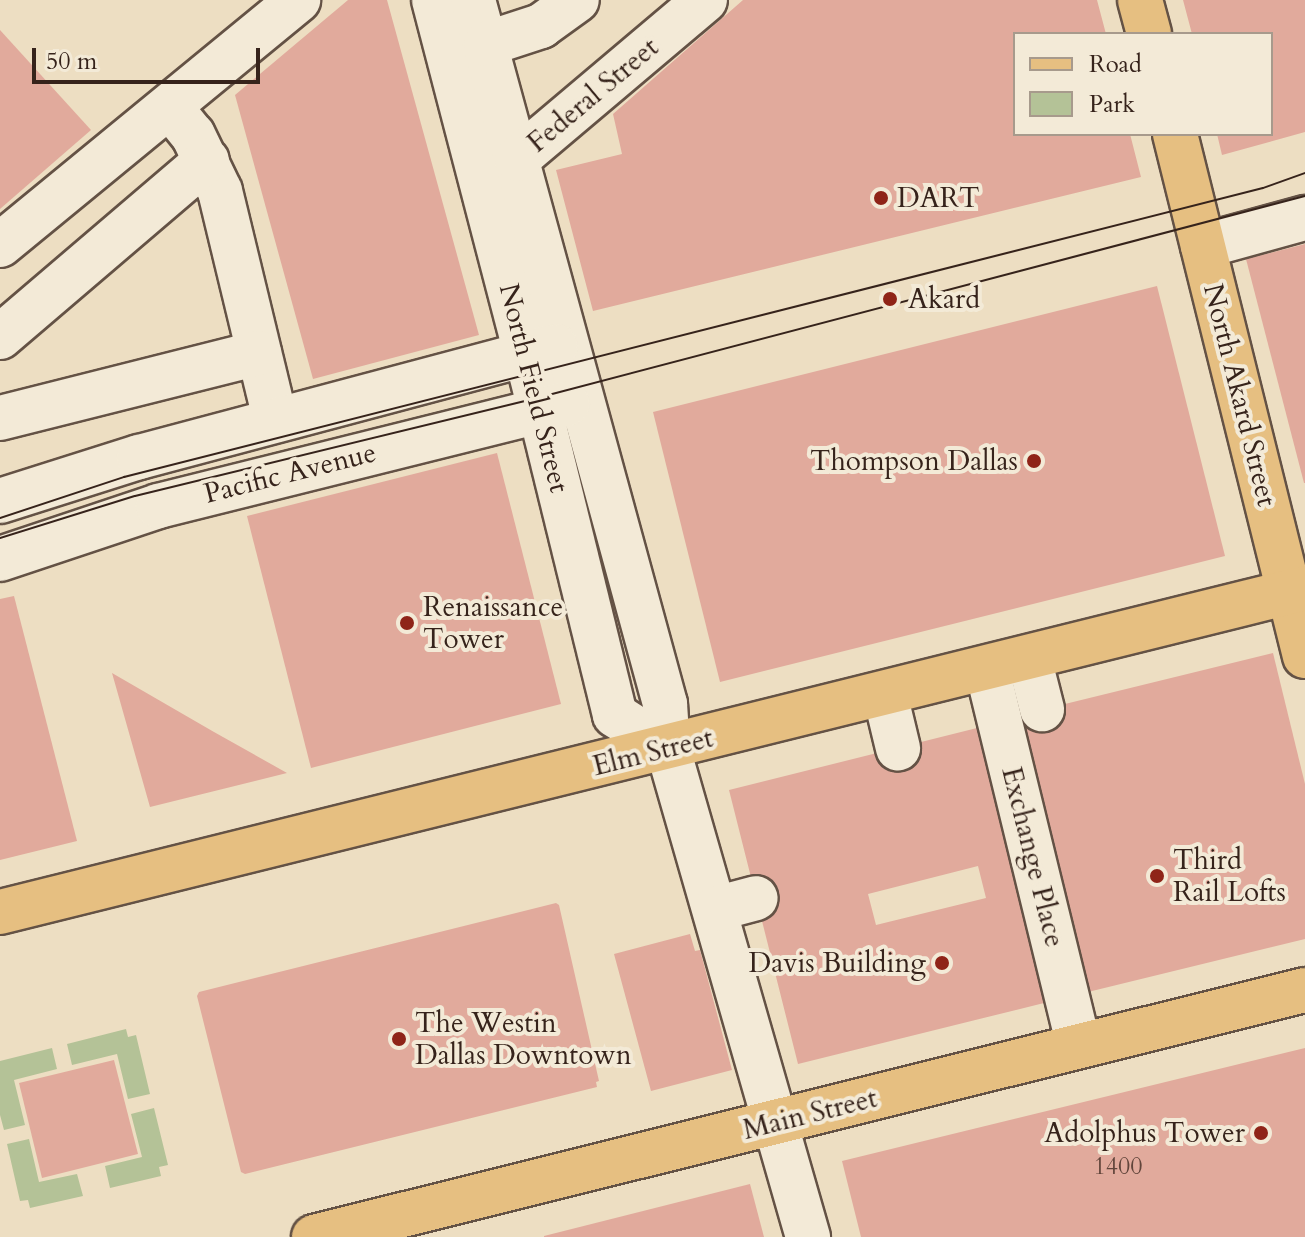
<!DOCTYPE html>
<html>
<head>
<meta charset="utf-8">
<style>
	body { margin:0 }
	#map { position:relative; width:1305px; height:1237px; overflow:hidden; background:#eddec2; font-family:Cardo,serif }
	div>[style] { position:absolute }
	.green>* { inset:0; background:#b4c297 }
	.building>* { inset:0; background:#e1aa9c }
	.roads { filter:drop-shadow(2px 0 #645245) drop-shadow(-2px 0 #645245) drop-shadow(0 2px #645245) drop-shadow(0 -2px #645245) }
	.minor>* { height:44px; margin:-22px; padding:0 22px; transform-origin:22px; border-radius:22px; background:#f3ead7 }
	.major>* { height:44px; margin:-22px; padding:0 22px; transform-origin:22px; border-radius:22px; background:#e6bf81 }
	.tram>* { height:2px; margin:-1px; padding:0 1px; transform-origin:1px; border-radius:1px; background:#36231b }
	.dots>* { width:22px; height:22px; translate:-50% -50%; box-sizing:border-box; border:4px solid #f3ead7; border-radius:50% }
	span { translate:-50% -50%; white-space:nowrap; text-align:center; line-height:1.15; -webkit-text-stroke:8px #f3ead7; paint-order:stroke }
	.number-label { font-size:24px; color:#61453b }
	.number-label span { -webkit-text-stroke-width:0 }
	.street-label { font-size:28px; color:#36231b }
	.poi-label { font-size:28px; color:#36231b }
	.left { translate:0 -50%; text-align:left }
	.right { translate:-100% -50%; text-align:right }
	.legend { position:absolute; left:1013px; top:32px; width:260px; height:104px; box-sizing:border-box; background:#f3ead7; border:2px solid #a79a8c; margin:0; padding:10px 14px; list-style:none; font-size:24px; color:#36231b }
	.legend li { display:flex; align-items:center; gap:16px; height:40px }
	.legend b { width:40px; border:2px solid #a79a8c }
	.scale { position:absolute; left:32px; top:48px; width:228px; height:36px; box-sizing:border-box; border:4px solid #36231b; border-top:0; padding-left:10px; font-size:24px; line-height:28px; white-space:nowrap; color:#36231b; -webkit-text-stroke:6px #f3ead7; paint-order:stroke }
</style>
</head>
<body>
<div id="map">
	<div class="green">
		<div style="clip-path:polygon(126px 1029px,128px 1037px,136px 1035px,150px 1094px,128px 1099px,117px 1054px,72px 1065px,67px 1044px)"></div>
		<div style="clip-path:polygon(52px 1048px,57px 1069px,14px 1080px,25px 1125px,4px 1130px,0 1115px,0 1061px)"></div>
		<div style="clip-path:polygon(154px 1108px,168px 1165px,159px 1167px,161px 1176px,110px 1188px,105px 1166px,142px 1157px,131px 1114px)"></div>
		<div style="clip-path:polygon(29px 1139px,39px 1182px,77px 1174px,83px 1196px,30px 1208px,28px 1200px,20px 1201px,7px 1144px)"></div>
	</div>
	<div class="building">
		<div style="clip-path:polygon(348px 0,387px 0,479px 335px,313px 379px,235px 95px)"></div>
		<div style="clip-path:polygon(743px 0,1097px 0,1106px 34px,1015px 34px,1015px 134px,1130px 134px,1141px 177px,593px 311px,556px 170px,622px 154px,613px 114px)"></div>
		<div style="clip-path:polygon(1183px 0,1305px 0,1305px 132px,1222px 155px,1217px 134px,1271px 134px,1271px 34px,1192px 34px)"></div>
		<div style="clip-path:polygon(0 30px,91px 130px,0 209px)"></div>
		<div style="clip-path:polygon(1305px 244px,1305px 483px,1304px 483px,1246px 259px)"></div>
		<div style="clip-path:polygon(1157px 286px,1225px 556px,720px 682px,653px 412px)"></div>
		<div style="clip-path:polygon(497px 453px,561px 704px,311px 768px,247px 516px)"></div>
		<div style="clip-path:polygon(14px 596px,77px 841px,0 860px,0 599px)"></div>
		<div style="clip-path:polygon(1273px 653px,1305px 784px,1305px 939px,1088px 992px,1020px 715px)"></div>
		<div style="clip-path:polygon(112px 673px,214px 732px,287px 773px,150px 807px)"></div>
		<div style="clip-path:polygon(evenodd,989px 725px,1056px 1000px,798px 1064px,729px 790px,989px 725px,978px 866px,986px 898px,876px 925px,868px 894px,978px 866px)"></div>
		<div style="clip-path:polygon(556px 903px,559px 905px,599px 1081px,596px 1082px,597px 1087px,245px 1174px,241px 1172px,197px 996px,199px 992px)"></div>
		<div style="clip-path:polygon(690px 934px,695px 951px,700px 950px,732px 1070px,651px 1091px,614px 954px)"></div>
		<div style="clip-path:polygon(1305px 1048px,1305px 1237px,861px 1237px,842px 1161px)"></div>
		<div style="clip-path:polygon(114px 1060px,138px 1154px,42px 1178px,19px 1083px)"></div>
		<div style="clip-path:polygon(750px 1184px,764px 1237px,544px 1237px,544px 1236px)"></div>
	</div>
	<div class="roads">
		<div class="minor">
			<div style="left:434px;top:0;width:385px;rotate:75.4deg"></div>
			<div style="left:531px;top:373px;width:352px;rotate:76.2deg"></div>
			<div style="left:615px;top:715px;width:63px;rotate:32.7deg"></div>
			<div style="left:473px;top:0;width:730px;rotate:74.74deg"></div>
			<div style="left:665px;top:704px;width:45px;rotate:86.2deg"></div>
			<div style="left:668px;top:749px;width:508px;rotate:73.99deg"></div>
			<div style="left:486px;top:44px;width:58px;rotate:-18.1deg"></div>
			<div style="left:541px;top:26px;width:44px;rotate:-35.8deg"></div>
			<div style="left:170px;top:107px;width:36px;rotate:51deg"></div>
			<div style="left:193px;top:135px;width:62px;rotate:64.3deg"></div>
			<div style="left:220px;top:191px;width:235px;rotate:76.4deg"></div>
			<div style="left:517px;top:159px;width:246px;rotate:-40.2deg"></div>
			<div style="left:0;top:245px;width:386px;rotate:-39.4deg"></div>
			<div style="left:1203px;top:246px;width:106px;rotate:-15.4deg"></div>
			<div style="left:0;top:337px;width:272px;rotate:-40.5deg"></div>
			<div style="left:0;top:418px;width:267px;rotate:-14.1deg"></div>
			<div style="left:0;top:501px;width:146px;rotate:-17.6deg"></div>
			<div style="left:139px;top:457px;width:431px;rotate:-14.9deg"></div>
			<div style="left:0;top:559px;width:167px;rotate:-18.5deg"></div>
			<div style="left:158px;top:506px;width:422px;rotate:-14deg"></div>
			<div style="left:1029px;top:658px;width:53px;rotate:75.7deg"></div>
			<div style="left:987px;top:669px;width:388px;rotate:76.3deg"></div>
			<div style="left:885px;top:694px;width:56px;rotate:76.5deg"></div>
			<div style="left:715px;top:909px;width:42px;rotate:-15deg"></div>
		</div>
		<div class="major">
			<div style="left:1140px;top:0;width:35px;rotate:75deg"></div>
			<div style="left:1175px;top:134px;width:538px;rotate:76.02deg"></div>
			<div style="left:0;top:912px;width:1345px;rotate:-13.94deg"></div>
			<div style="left:314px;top:1237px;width:1021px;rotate:-14deg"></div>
		</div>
	</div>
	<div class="tram">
		<div style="left:0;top:518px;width:131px;rotate:-18.3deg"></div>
		<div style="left:124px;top:477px;width:1175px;rotate:-14.24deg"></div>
		<div style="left:1263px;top:188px;width:45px;rotate:-19.7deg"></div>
		<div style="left:0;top:538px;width:141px;rotate:-17.3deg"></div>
		<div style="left:135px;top:496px;width:414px;rotate:-13.7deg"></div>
		<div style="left:537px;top:398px;width:794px;rotate:-14.74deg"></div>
	</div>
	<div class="dots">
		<div style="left:881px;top:198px;background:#8f2418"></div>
		<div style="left:890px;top:299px;background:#8f2418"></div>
		<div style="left:1034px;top:461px;background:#8f2418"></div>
		<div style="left:407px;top:623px;background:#8f2418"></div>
		<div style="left:1157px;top:876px;background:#8f2418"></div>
		<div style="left:942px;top:963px;background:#8f2418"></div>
		<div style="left:399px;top:1039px;background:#8f2418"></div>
		<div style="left:1261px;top:1133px;background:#8f2418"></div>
	</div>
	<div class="number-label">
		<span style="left:1118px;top:1167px">1400</span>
	</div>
	<div class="street-label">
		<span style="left:593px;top:95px;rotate:-40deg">Federal Street</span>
		<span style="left:534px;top:388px;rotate:76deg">North Field Street</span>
		<span style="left:1240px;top:395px;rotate:76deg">North Akard Street</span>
		<span style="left:290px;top:473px;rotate:-14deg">Pacific Avenue</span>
		<span style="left:653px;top:752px;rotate:-14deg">Elm Street</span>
		<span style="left:1033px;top:857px;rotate:76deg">Exchange Place</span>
		<span style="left:810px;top:1114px;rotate:-14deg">Main Street</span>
	</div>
	<div class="poi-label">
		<span class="left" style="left:897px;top:198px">DART</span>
		<span class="left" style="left:908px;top:299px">Akard</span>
		<span class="right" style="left:1018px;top:461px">Thompson Dallas</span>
		<span class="left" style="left:423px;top:623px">Renaissance<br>Tower</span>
		<span class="left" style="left:1173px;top:876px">Third<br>Rail Lofts</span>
		<span class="right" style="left:926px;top:963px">Davis Building</span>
		<span class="left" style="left:415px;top:1039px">The Westin<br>Dallas Downtown</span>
		<span class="right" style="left:1245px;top:1133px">Adolphus Tower</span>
	</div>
	<ul class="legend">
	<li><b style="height:10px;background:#e6bf81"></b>Road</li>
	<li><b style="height:22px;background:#b4c297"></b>Park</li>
	</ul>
	<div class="scale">50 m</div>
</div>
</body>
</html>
